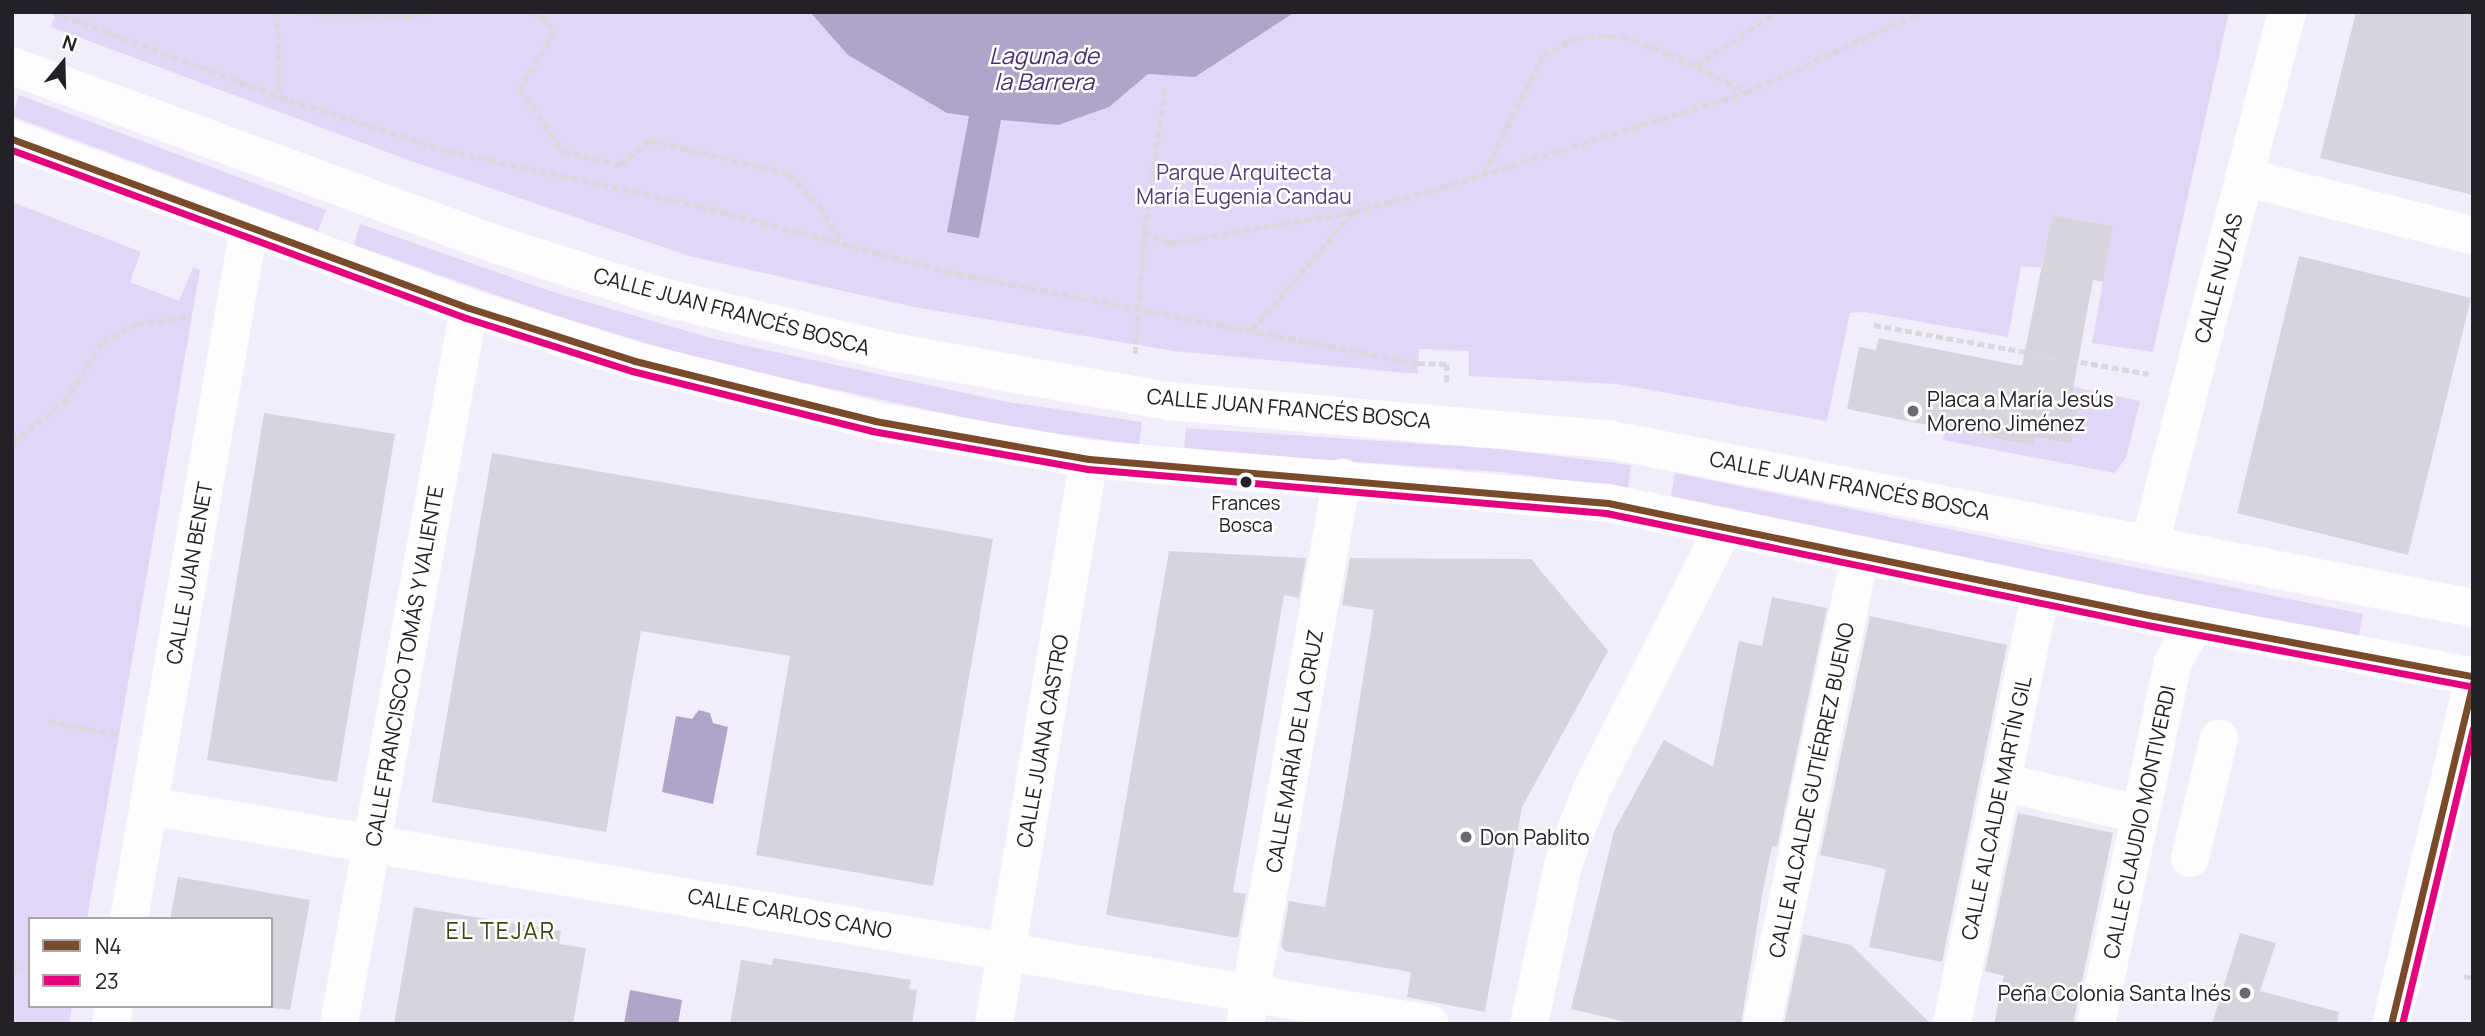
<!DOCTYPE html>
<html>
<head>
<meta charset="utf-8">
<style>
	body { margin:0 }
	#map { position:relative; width:2485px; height:1036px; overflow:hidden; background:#f1edfa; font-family:Manrope,sans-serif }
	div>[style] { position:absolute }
	.green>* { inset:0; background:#e2d6f7 }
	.water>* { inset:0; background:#b1a4c9 }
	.building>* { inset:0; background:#d7d4de }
	.path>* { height:4.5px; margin-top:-2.25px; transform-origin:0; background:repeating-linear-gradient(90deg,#d9d8dc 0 7px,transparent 0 10.5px) }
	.minor>* { height:38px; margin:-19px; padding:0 19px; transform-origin:19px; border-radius:19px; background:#fdfcfe }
	.major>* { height:38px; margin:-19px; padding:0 19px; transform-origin:19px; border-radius:19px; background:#fdfcfe }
	.bus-1>* { height:7px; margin:-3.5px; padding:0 3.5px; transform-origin:3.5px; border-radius:3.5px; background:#7a4b2a }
	.bus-2>* { height:7px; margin:-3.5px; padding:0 3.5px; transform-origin:3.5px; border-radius:3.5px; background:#e5007d }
	.dots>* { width:19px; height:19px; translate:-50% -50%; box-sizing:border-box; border:4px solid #fff; border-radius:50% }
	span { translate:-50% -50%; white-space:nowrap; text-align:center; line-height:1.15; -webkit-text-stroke:5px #fff; paint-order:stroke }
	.bus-label { font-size:19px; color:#232028 }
	.park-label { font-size:21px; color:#553b78 }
	.street-label { font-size:21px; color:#232028 }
	.poi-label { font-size:21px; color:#232028 }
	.left { translate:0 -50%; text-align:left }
	.right { translate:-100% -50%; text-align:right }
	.water-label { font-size:23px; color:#4a2f6c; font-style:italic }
	.neighbourhood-label { font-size:23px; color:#39470e; letter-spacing:2px }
	.frame { position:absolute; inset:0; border:14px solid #232028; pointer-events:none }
	.legend { position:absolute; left:28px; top:917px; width:245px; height:91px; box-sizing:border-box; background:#fff; border:2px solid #a7a6a9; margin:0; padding:9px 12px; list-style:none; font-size:21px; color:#232028 }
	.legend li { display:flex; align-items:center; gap:14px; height:35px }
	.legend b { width:35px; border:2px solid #a7a6a9 }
	.north { position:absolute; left:28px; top:28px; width:70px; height:70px; -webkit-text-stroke:5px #fff; paint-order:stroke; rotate:19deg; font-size:19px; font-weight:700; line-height:28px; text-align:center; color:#232028 }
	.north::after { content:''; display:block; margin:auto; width:24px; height:32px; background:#232028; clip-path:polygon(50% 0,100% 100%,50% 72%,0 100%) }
</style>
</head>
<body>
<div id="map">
	<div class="green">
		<div style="clip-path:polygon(56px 12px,2229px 12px,2153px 352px,2092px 343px,2113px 226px,2052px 215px,2041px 268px,2021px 266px,2008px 337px,1864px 312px,1850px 313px,1827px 421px,1616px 384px,1469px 376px,1469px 351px,1419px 349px,1418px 374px,1174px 351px,914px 307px,689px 256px,411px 161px,51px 27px)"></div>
		<div style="clip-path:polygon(19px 95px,326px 210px,318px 231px,12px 116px)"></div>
		<div style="clip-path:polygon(12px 202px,141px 252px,130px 282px,179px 301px,193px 267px,200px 270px,87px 919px,30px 919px,30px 1006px,72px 1006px,69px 1024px,12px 1024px)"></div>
		<div style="clip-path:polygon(360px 224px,553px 292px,711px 338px,1002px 401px,1142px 422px,1139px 445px,998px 425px,708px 362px,551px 314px,354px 245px)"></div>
		<div style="clip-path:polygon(2046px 381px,2140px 401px,2126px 458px,2115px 473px,1943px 440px,1944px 428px,2033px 446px,2035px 437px,2071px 444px,2080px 396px,2045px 389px)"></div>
		<div style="clip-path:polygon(1186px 428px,1501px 449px,1631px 465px,1628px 488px,1501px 472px,1184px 450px)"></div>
		<div style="clip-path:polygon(1675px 473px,2363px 614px,2358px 639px,1671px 496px)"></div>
	</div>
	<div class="water">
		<div style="clip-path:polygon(810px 12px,1295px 12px,1195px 77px,1148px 74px,1109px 107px,1058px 125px,1001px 120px,979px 238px,947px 232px,969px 116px,947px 113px,848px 55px)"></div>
		<div style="clip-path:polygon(699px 710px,710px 713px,713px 723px,728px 727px,713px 804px,662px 792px,676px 716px,692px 719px)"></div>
		<div style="clip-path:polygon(630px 990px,682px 1000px,678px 1024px,624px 1024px)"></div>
	</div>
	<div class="building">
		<div style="clip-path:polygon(2356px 12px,2473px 12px,2473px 195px,2320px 158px)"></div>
		<div style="clip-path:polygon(2052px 215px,2113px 226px,2103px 282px,2093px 280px,2072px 394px,2080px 396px,2071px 444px,2035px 437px,2033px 446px,1847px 409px,1859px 347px,1876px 350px,1879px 338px,2022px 366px)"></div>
		<div style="clip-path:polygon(2299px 256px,2471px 298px,2408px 555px,2237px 513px)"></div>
		<div style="clip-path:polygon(264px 413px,395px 434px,337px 782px,207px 760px)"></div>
		<div style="clip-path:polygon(492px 453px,993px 539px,933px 886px,756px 855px,790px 656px,641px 631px,606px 832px,432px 802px)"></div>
		<div style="clip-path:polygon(1169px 551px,1306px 558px,1299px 598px,1284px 595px,1233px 892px,1246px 894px,1238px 938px,1106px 915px)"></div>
		<div style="clip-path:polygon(1350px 558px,1531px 559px,1608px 651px,1522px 807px,1485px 1012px,1407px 997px,1411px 972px,1285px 951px,1281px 945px,1289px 901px,1325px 907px,1348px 773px,1374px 610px,1342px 605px)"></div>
		<div style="clip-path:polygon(1772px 597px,1827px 608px,1777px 847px,1772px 846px,1763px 890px,1741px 1024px,1635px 1024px,1571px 1009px,1614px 831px,1664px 740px,1713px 767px,1739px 641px,1762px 646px)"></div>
		<div style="clip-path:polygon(1870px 616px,2007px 645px,1942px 962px,1869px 947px,1886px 869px,1820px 855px)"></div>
		<div style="clip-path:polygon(2018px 813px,2113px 833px,2073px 1024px,1994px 1024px,2004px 976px,1985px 971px)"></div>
		<div style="clip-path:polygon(178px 877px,310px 900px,290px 1010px,271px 1008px,271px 919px,170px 919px)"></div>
		<div style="clip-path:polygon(414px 907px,561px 931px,559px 944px,586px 948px,573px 1024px,394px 1024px)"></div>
		<div style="clip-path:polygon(2240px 933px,2276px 943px,2260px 991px,2339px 1012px,2337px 1024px,2212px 1024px)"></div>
		<div style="clip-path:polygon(1803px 934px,1851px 945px,1931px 1024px,1784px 1024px)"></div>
		<div style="clip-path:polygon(773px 958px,911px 980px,909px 989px,917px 990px,912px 1024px,730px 1024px,741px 960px,772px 965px)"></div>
	</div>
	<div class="path">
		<div style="left:53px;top:12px;width:242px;rotate:20.5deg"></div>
		<div style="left:280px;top:97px;width:176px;rotate:17.8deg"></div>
		<div style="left:448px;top:151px;width:258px;rotate:12.3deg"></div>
		<div style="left:700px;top:206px;width:267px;rotate:14.8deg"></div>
		<div style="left:958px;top:274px;width:469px;rotate:11deg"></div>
		<div style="left:1418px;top:363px;width:29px;rotate:2deg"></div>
		<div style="left:1447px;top:364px;width:21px;rotate:90deg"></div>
		<div style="left:276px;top:12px;width:131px;rotate:1.7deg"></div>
		<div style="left:407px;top:16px;width:30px;rotate:-8deg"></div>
		<div style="left:277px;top:12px;width:85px;rotate:88deg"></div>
		<div style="left:531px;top:12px;width:11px;rotate:15deg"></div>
		<div style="left:542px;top:15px;width:21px;rotate:53deg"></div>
		<div style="left:555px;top:32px;width:67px;rotate:121.6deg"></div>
		<div style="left:520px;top:89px;width:75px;rotate:55.3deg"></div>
		<div style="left:563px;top:151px;width:59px;rotate:13.8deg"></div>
		<div style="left:620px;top:165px;width:39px;rotate:-40deg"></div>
		<div style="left:650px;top:140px;width:143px;rotate:13.7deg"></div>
		<div style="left:789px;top:174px;width:45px;rotate:45.9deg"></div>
		<div style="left:820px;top:206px;width:41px;rotate:59deg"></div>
		<div style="left:1696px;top:66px;width:97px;rotate:-34deg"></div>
		<div style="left:1483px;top:175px;width:134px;rotate:-63.4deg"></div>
		<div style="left:1543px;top:55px;width:39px;rotate:-27deg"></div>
		<div style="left:1578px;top:37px;width:45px"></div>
		<div style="left:1623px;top:37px;width:49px;rotate:19.2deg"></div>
		<div style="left:1669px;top:53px;width:87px;rotate:26.6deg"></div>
		<div style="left:1144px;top:231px;width:29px;rotate:25deg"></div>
		<div style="left:1170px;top:243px;width:187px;rotate:-9.6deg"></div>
		<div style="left:1354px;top:212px;width:80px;rotate:-15.3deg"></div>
		<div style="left:1431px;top:191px;width:331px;rotate:-17.4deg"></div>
		<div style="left:1747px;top:92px;width:192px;rotate:-24.7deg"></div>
		<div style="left:1874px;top:325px;width:279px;rotate:10.1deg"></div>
		<div style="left:1252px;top:330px;width:155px;rotate:-49.4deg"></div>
		<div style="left:1135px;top:354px;width:123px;rotate:-85.8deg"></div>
		<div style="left:1144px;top:231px;width:144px;rotate:-81.6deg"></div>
		<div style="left:12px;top:443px;width:66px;rotate:-38.3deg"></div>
		<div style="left:64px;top:402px;width:72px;rotate:-57deg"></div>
		<div style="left:103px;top:342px;width:38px;rotate:-28deg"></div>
		<div style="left:137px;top:324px;width:54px;rotate:-8.6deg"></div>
		<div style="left:48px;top:721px;width:71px;rotate:11.3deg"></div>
		<div style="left:12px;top:969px;width:11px"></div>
		<div style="left:2464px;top:976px;width:9px;rotate:13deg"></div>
	</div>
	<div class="minor">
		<div style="left:2244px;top:177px;width:236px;rotate:14.4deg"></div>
		<div style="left:2150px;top:543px;width:548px;rotate:-75.53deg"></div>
		<div style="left:2001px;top:782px;width:143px;rotate:13deg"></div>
		<div style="left:149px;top:806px;width:1299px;rotate:9.66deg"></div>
		<div style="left:2190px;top:858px;width:123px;rotate:-76.4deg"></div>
		<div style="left:129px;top:919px;width:702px;rotate:-80.16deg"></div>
		<div style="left:111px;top:1024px;width:18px;rotate:-81deg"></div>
		<div style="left:339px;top:1024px;width:728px;rotate:-79.71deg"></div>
		<div style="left:994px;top:1024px;width:573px;rotate:-80.46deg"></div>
		<div style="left:1245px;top:1024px;width:555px;rotate:-79.93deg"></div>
		<div style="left:1529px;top:1024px;width:163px;rotate:-77.9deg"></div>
		<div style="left:1563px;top:865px;width:79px;rotate:-69.3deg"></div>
		<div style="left:1591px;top:791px;width:296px;rotate:-63.3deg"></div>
		<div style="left:1762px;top:1024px;width:478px;rotate:-78.2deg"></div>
		<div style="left:1952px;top:1024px;width:441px;rotate:-78.4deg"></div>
		<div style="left:2096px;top:1024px;width:370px;rotate:-78deg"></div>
		<div style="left:2173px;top:662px;width:43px;rotate:-61.1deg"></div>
		<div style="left:2391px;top:1024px;width:352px;rotate:-76.5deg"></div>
	</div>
	<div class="major">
		<div style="left:12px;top:66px;width:515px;rotate:20.23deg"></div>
		<div style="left:495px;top:244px;width:171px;rotate:17.7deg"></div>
		<div style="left:658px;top:296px;width:236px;rotate:13.5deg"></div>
		<div style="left:887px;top:351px;width:286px;rotate:10.1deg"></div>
		<div style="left:1169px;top:401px;width:444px;rotate:5deg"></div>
		<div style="left:1611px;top:440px;width:878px;rotate:11.03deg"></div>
		<div style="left:12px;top:139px;width:487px;rotate:20.3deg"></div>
		<div style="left:469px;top:308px;width:174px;rotate:17.7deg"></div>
		<div style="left:635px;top:361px;width:247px;rotate:14deg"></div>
		<div style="left:875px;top:421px;width:217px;rotate:10.1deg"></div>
		<div style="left:1089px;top:459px;width:521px;rotate:4.85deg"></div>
		<div style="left:1608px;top:503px;width:558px;rotate:11.69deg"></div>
		<div style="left:2154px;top:616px;width:325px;rotate:10.7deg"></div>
	</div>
	<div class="bus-1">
		<div style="left:12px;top:139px;width:487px;rotate:20.3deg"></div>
		<div style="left:469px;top:308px;width:174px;rotate:17.7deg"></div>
		<div style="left:635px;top:361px;width:247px;rotate:14deg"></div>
		<div style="left:875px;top:421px;width:217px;rotate:10.1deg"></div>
		<div style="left:1089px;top:459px;width:521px;rotate:4.85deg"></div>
		<div style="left:1608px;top:503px;width:558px;rotate:11.69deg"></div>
		<div style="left:2154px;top:616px;width:325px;rotate:10.7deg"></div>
		<div style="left:2391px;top:1024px;width:351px;rotate:-76.5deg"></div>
	</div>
	<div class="bus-2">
		<div style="left:12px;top:150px;width:484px;rotate:20.3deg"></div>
		<div style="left:466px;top:318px;width:174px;rotate:17.7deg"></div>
		<div style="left:632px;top:371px;width:247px;rotate:14deg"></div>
		<div style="left:872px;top:431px;width:219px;rotate:10deg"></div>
		<div style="left:1088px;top:469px;width:520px;rotate:4.86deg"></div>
		<div style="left:1606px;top:513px;width:558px;rotate:11.69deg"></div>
		<div style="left:2152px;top:626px;width:325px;rotate:10.7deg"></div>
		<div style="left:2402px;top:1024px;width:304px;rotate:-76.5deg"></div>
	</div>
	<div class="dots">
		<div style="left:1913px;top:411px;background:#6b6872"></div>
		<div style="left:1246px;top:482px;background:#232028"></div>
		<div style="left:1466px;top:837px;background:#6b6872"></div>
		<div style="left:2245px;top:993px;background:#6b6872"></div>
	</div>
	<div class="bus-label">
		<span style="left:1246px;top:515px">Frances<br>Bosca</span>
	</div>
	<div class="park-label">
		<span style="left:1244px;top:184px">Parque Arquitecta<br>María Eugenia Candau</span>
	</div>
	<div class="street-label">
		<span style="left:2218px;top:278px;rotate:-75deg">CALLE NUZAS</span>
		<span style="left:732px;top:311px;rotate:15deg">CALLE JUAN FRANCÉS BOSCA</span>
		<span style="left:1289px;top:408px;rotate:5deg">CALLE JUAN FRANCÉS BOSCA</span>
		<span style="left:1850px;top:485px;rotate:11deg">CALLE JUAN FRANCÉS BOSCA</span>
		<span style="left:189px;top:573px;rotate:-80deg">CALLE JUAN BENET</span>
		<span style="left:404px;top:666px;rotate:-80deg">CALLE FRANCISCO TOMÁS Y VALIENTE</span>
		<span style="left:1042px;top:741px;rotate:-80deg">CALLE JUANA CASTRO</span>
		<span style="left:1294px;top:751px;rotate:-80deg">CALLE MARÍA DE LA CRUZ</span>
		<span style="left:1811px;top:790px;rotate:-78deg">CALLE ALCALDE GUTIÉRREZ BUENO</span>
		<span style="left:1996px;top:808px;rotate:-78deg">CALLE ALCALDE MARTÍN GIL</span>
		<span style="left:2139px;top:822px;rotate:-78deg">CALLE CLAUDIO MONTIVERDI</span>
		<span style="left:790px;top:913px;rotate:10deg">CALLE CARLOS CANO</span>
	</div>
	<div class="poi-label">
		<span class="left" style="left:1927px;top:411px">Placa a María Jesús<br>Moreno Jiménez</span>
		<span class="left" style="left:1480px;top:837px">Don Pablito</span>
		<span class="right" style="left:2231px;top:993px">Peña Colonia Santa Inés</span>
	</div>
	<div class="water-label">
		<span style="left:1044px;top:68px">Laguna de<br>la Barrera</span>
	</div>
	<div class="neighbourhood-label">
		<span style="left:501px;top:930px">EL TEJAR</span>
	</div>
	<div class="frame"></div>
	<ul class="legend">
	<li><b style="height:9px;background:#7a4b2a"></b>N4</li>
	<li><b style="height:9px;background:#e5007d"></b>23</li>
	</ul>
	<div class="north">N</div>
</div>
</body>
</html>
